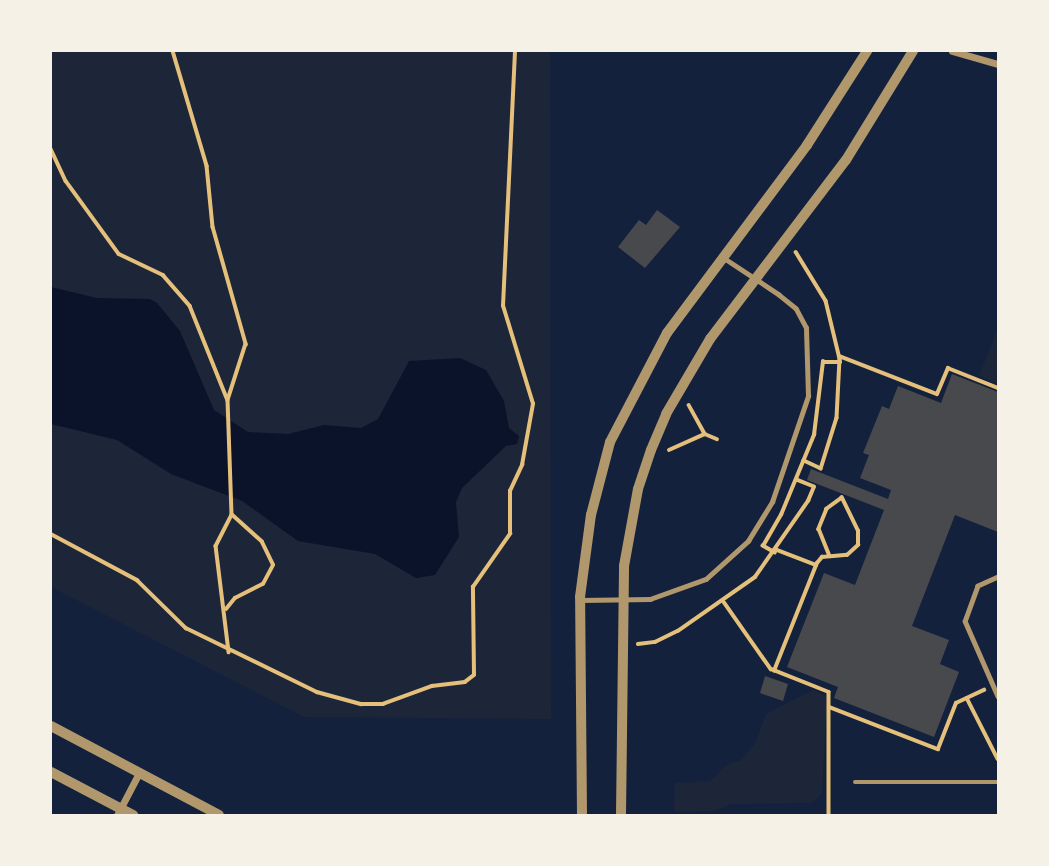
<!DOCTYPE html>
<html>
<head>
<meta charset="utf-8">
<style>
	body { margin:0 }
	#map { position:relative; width:1049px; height:866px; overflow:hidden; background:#14213d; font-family:"Nunito Sans",sans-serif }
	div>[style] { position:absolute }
	.green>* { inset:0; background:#1d2539 }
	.water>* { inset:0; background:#0b132b }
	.building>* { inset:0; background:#48494c }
	.path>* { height:3.5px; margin:-1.75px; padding:0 1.75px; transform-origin:1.75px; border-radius:1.75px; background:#e5c07b }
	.service>* { height:4.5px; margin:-2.25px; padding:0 2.25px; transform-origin:2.25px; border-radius:2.25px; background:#b1986c }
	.minor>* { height:7px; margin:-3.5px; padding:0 3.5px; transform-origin:3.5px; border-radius:3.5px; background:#b1986c }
	.tertiary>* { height:10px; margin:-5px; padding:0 5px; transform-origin:5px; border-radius:5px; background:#b1986c }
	span { translate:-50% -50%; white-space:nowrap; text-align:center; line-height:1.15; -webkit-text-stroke:5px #f6f1e7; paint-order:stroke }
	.frame { position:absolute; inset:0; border:52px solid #f6f1e7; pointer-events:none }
</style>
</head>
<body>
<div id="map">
	<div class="green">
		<div style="clip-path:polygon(51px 51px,550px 51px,551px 719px,304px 717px,51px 587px)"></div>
		<div style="clip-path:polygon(998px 328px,998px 384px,979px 376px)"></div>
		<div style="clip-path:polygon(813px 690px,827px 697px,822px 794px,811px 803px,731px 804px,715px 811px,674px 812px,675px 783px,710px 781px,728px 764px,740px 761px,755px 744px,766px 714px)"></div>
	</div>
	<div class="water">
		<div style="clip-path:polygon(51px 287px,97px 298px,150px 299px,157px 303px,180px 331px,214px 410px,248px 432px,288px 434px,324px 425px,361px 428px,378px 419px,409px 361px,460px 358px,486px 370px,504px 401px,509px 428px,519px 436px,517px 444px,506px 446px,462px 488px,456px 502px,459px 537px,435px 575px,416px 578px,375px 554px,298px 541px,242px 501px,171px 474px,117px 440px,51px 424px)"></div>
	</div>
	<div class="building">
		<div style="clip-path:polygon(657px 210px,680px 227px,645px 268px,618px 247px,639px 220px,646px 225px)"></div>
		<div style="clip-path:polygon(952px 374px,998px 392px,998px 532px,955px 515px,912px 626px,949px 640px,940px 664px,959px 672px,934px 737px,834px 698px,838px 687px,787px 667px,824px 573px,855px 585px,884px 510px,807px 480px,811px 469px,888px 499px,891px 490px,860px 478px,869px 455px,863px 453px,882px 406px,889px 409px,898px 386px,941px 403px)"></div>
		<div style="clip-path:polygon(765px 676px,788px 684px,783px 701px,760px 693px)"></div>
	</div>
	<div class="path">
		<div style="left:173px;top:51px;width:120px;rotate:73.5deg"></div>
		<div style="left:207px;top:166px;width:61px;rotate:84.4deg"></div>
		<div style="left:213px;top:227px;width:122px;rotate:74.2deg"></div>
		<div style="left:246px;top:344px;width:59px;rotate:107.8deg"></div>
		<div style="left:228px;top:400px;width:115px;rotate:88deg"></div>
		<div style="left:232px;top:515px;width:35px;rotate:117deg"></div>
		<div style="left:216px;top:546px;width:107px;rotate:83deg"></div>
		<div style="left:51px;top:149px;width:35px;rotate:65deg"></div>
		<div style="left:66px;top:181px;width:90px;rotate:54deg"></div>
		<div style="left:119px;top:254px;width:49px;rotate:25.5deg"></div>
		<div style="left:163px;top:275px;width:41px;rotate:48.9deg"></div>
		<div style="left:190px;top:306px;width:99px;rotate:68.1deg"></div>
		<div style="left:796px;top:252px;width:57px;rotate:58.5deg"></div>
		<div style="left:826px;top:301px;width:60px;rotate:76.4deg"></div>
		<div style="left:840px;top:359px;width:59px;rotate:92.9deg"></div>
		<div style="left:837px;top:418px;width:53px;rotate:107.4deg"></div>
		<div style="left:821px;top:469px;width:19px;rotate:-155deg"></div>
		<div style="left:839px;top:356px;width:105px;rotate:21.2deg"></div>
		<div style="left:937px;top:394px;width:28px;rotate:-67deg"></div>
		<div style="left:948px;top:368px;width:54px;rotate:21.8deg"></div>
		<div style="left:689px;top:405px;width:33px;rotate:61deg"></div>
		<div style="left:705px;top:434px;width:13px;rotate:23deg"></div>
		<div style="left:669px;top:450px;width:39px;rotate:-24deg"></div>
		<div style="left:51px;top:534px;width:98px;rotate:28.1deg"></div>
		<div style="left:137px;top:580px;width:69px;rotate:44.4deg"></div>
		<div style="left:186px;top:628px;width:146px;rotate:26deg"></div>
		<div style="left:317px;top:692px;width:46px;rotate:15.3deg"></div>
		<div style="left:361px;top:704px;width:22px"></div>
		<div style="left:383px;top:704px;width:52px;rotate:-20.2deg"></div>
		<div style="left:432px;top:686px;width:33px;rotate:-7deg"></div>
		<div style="left:465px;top:682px;width:11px;rotate:-38deg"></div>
		<div style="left:474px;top:675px;width:88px;rotate:-90.7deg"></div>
		<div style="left:473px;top:587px;width:65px;rotate:-55.1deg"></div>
		<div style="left:510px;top:534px;width:43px;rotate:-90deg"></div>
		<div style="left:510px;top:491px;width:29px;rotate:-65deg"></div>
		<div style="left:522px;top:465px;width:62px;rotate:-79.8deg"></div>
		<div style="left:533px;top:404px;width:102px;rotate:-107deg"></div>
		<div style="left:503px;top:306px;width:255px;rotate:-87.3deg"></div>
		<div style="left:777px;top:550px;width:42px;rotate:21deg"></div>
		<div style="left:775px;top:553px;width:14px;rotate:-150deg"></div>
		<div style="left:763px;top:546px;width:36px;rotate:-60deg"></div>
		<div style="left:781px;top:515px;width:87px;rotate:-67.6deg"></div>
		<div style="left:814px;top:435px;width:74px;rotate:-83deg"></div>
		<div style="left:823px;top:362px;width:17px"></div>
		<div style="left:724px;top:602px;width:82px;rotate:55deg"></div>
		<div style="left:771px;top:669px;width:62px;rotate:21.6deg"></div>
		<div style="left:829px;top:692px;width:123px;rotate:90deg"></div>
		<div style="left:226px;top:609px;width:14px;rotate:-51deg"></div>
		<div style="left:235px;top:598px;width:31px;rotate:-27deg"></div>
		<div style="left:263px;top:584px;width:21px;rotate:-62deg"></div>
		<div style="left:273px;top:565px;width:25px;rotate:-116deg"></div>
		<div style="left:262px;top:542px;width:40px;rotate:-138deg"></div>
		<div style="left:638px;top:644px;width:17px;rotate:-7deg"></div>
		<div style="left:655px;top:642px;width:25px;rotate:-26deg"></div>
		<div style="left:678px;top:631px;width:94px;rotate:-35deg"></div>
		<div style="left:755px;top:577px;width:93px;rotate:-55.1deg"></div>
		<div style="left:808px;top:501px;width:15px;rotate:-67deg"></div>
		<div style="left:814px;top:487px;width:18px;rotate:-158deg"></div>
		<div style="left:774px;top:671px;width:116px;rotate:-68.3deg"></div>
		<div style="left:817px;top:563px;width:8px;rotate:-50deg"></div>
		<div style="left:822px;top:557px;width:25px;rotate:-5deg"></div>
		<div style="left:847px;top:555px;width:15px;rotate:-42deg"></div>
		<div style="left:858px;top:545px;width:14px;rotate:-90deg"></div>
		<div style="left:858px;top:531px;width:37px;rotate:-116deg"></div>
		<div style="left:842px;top:498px;width:19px;rotate:144deg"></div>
		<div style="left:827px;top:509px;width:22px;rotate:112deg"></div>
		<div style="left:819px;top:529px;width:29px;rotate:68deg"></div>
		<div style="left:967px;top:698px;width:68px;rotate:63.1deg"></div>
		<div style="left:829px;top:707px;width:117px;rotate:21.1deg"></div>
		<div style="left:938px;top:749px;width:49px;rotate:-68.6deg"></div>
		<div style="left:956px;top:703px;width:31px;rotate:-25deg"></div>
	</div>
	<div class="service">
		<div style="left:998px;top:577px;width:22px;rotate:156deg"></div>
		<div style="left:978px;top:586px;width:37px;rotate:110deg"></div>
		<div style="left:965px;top:621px;width:82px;rotate:66.3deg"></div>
		<div style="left:581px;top:600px;width:69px;rotate:-0.8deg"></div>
		<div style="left:650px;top:599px;width:59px;rotate:-19.7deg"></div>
		<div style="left:706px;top:579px;width:57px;rotate:-42.1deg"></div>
		<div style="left:748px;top:541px;width:46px;rotate:-58.4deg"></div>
		<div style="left:772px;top:502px;width:112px;rotate:-71.2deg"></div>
		<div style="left:808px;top:396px;width:68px;rotate:-91.7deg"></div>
		<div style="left:806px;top:328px;width:21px;rotate:-118deg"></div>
		<div style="left:796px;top:309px;width:22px;rotate:-141deg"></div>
		<div style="left:779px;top:295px;width:67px;rotate:-146.5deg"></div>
		<div style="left:855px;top:782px;width:143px"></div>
	</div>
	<div class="minor">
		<div style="left:952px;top:51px;width:48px;rotate:15.8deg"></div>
		<div style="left:117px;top:815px;width:47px;rotate:-62.4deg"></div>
	</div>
	<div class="tertiary">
		<div style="left:51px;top:726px;width:190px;rotate:27.9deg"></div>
		<div style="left:51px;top:772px;width:93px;rotate:27.7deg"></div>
		<div style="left:582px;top:815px;width:218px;rotate:-90.5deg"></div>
		<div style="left:580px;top:597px;width:83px;rotate:-82.4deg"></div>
		<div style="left:591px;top:515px;width:75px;rotate:-75.4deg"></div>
		<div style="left:610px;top:442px;width:123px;rotate:-62.4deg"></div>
		<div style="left:667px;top:333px;width:234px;rotate:-53.3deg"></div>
		<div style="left:807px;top:145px;width:112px;rotate:-57.4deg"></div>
		<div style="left:621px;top:815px;width:249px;rotate:-89.3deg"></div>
		<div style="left:624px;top:566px;width:78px;rotate:-79.7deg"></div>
		<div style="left:638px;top:489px;width:41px;rotate:-71.6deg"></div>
		<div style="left:651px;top:450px;width:39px;rotate:-67deg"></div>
		<div style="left:666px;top:414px;width:87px;rotate:-59.6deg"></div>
		<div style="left:710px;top:339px;width:225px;rotate:-52.8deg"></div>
		<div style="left:846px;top:160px;width:128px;rotate:-58.4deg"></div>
	</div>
	<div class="frame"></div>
</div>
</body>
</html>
